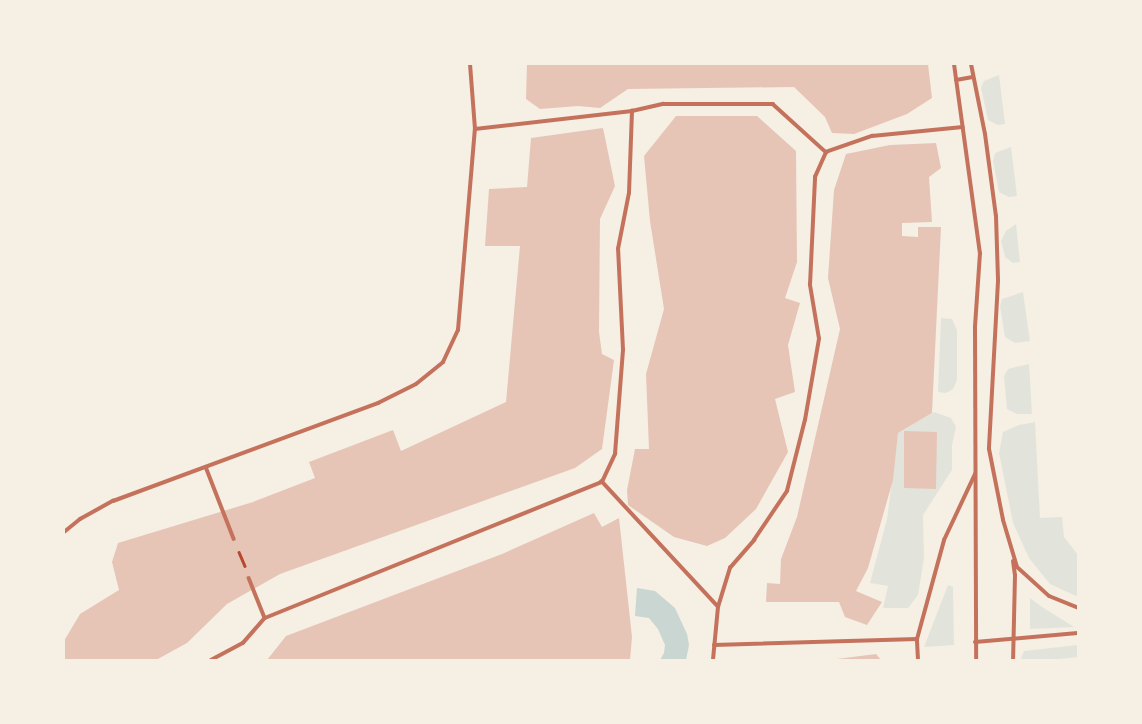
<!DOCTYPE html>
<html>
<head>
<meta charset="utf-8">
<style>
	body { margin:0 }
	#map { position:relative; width:1142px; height:724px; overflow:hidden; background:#f6efe4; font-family:"IBM Plex Serif",serif }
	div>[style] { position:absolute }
	.green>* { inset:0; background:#e2e4dc }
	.water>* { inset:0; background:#c9d6d2 }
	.building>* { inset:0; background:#e6c5b7 }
	.path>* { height:2.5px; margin:-1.25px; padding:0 1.25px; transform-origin:1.25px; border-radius:1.25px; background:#b5482f }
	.pedestrian>* { height:3.5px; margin:-1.75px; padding:0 1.75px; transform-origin:1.75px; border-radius:1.75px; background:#c5725c }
	.minor>* { height:4px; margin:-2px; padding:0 2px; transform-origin:2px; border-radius:2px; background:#c5725c }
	span { translate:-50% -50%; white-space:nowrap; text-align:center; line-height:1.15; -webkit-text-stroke:3px #f6efe4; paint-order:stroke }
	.frame { position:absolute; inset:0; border:65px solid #f6efe4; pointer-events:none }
</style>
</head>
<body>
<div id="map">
	<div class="green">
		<div style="clip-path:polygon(999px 75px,1005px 124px,998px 125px,988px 120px,981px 88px,984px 81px)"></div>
		<div style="clip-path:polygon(1011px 147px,1017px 196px,1009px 197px,999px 192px,993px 161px,995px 153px)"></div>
		<div style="clip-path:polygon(1016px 224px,1020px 262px,1013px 263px,1005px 257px,1001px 241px,1006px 231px)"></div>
		<div style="clip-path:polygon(1023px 292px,1030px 341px,1015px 343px,1005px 337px,1000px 306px,1002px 299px)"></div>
		<div style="clip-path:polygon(941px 318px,952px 319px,957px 330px,957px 380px,953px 389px,946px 393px,938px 392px)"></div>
		<div style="clip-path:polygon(1029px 364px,1032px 414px,1017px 414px,1007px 409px,1004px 376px,1008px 369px)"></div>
		<div style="clip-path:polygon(934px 412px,951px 418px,956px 427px,952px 445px,952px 470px,923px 515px,924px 558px,918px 595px,908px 608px,883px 608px,888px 586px,870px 583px,887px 519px,898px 433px)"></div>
		<div style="clip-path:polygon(1035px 422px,1040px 518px,1062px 517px,1064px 537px,1078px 555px,1078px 597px,1050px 584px,1029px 558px,1013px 523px,999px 453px,1003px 432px,1019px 425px)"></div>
		<div style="clip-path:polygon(948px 585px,953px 587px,954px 645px,924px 647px)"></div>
		<div style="clip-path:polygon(1030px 598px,1042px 607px,1074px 627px,1030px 629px)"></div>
		<div style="clip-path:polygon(1078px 645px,1078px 657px,1051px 660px,1022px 660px,1021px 658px,1024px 651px)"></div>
	</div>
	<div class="water">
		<div style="clip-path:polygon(637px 588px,655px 591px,675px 608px,687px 634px,689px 645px,686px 660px,660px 660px,664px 653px,665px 645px,658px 629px,649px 618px,635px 616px)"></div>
	</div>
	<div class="building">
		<div style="clip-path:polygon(527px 64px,928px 64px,932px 98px,907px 114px,854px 134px,832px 133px,825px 117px,794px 87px,628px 89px,600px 108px,578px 106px,540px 109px,526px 99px)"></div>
		<div style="clip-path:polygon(676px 116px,757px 116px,796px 151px,797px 262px,785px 298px,800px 303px,788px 345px,795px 392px,775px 399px,788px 452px,756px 509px,725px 538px,707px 546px,674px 537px,628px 505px,627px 490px,635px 449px,649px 449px,646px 374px,664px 309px,650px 221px,644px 156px)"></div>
		<div style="clip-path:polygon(603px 128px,615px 186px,600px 219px,599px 332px,602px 354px,614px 360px,602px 449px,575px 468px,280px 574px,227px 604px,187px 643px,156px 660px,64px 660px,64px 641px,80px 614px,119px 590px,112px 562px,118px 543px,253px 502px,315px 478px,309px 462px,393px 430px,401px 451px,506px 402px,520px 246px,485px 246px,489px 189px,527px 187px,531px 138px)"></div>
		<div style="clip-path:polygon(936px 143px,941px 168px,929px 177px,932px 222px,902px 223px,902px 236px,918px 237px,918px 227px,941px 227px,932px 413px,898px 433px,893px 480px,868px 568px,856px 591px,882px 602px,867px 625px,845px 617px,839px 602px,766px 602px,767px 583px,780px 584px,781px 559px,797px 517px,840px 329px,828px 278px,834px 190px,846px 154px,890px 145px)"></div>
		<div style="clip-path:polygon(904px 431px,937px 432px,936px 489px,904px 488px)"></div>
		<div style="clip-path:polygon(594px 513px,602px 527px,619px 518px,632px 637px,630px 660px,267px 660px,286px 636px,502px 554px)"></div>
		<div style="clip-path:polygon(876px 654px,881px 660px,837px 660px,837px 659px)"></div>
	</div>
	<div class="path">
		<div style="left:239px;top:552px;width:15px;rotate:67deg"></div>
	</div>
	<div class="pedestrian">
		<div style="left:475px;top:129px;width:158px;rotate:-6.5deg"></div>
		<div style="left:206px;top:467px;width:77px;rotate:68.7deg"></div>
		<div style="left:249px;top:578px;width:43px;rotate:68.2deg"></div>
		<div style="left:718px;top:607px;width:171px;rotate:-132.9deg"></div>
		<div style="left:602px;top:482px;width:31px;rotate:-65deg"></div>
		<div style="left:615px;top:454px;width:104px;rotate:-85.6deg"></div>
		<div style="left:623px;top:350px;width:101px;rotate:-92.8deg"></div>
		<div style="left:618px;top:249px;width:57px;rotate:-78.9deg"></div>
		<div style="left:629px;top:193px;width:82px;rotate:-87.9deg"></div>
		<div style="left:632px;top:111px;width:32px;rotate:-13deg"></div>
		<div style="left:663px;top:104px;width:110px"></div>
		<div style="left:773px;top:104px;width:72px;rotate:42.2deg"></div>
		<div style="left:714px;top:645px;width:203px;rotate:-1.7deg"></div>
		<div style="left:211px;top:660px;width:36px;rotate:-28deg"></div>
		<div style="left:243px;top:643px;width:33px;rotate:-49deg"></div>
		<div style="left:265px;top:618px;width:363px;rotate:-22deg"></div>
		<div style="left:713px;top:660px;width:53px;rotate:-84.6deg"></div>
		<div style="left:718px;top:607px;width:41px;rotate:-72.9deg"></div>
		<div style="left:730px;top:568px;width:37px;rotate:-49deg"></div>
		<div style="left:754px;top:540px;width:59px;rotate:-56deg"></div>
		<div style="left:787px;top:491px;width:73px;rotate:-75.8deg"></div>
		<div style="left:805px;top:420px;width:82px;rotate:-80.2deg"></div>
		<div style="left:819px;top:339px;width:55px;rotate:-99.5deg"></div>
		<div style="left:810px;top:285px;width:108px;rotate:-87.3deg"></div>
		<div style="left:815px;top:177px;width:27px;rotate:-66deg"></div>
		<div style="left:826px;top:152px;width:49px;rotate:-19.2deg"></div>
		<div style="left:872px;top:136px;width:91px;rotate:-5.6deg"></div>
	</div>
	<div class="minor">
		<div style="left:954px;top:64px;width:191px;rotate:82.2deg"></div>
		<div style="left:980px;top:253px;width:74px;rotate:93.9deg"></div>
		<div style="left:975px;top:327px;width:333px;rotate:89.8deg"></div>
		<div style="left:971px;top:64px;width:71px;rotate:78.7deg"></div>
		<div style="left:985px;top:134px;width:83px;rotate:82.4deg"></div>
		<div style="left:996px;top:216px;width:65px;rotate:88.2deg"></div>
		<div style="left:998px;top:281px;width:168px;rotate:93.1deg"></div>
		<div style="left:989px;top:449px;width:72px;rotate:78.8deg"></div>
		<div style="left:1003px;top:520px;width:49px;rotate:73.4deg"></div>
		<div style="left:1017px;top:567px;width:43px;rotate:42.2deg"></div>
		<div style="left:1049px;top:596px;width:31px;rotate:22deg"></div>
		<div style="left:956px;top:80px;width:17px;rotate:-10deg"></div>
		<div style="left:64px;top:532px;width:21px;rotate:-39deg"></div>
		<div style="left:80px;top:519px;width:38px;rotate:-29deg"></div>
		<div style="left:113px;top:501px;width:283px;rotate:-20.3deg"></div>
		<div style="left:378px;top:403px;width:42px;rotate:-26.6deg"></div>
		<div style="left:416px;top:384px;width:35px;rotate:-39deg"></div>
		<div style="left:443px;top:362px;width:35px;rotate:-65deg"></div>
		<div style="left:458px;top:330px;width:202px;rotate:-85.2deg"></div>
		<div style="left:475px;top:129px;width:65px;rotate:-94.4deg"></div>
		<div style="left:1013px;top:561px;width:14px;rotate:82deg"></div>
		<div style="left:1015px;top:575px;width:85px;rotate:91.3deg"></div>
		<div style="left:975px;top:642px;width:103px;rotate:-5deg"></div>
		<div style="left:918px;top:660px;width:21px;rotate:-93deg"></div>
		<div style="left:917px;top:639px;width:103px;rotate:-74.7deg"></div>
		<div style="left:944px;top:540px;width:73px;rotate:-64.8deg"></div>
	</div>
	<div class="frame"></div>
</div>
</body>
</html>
